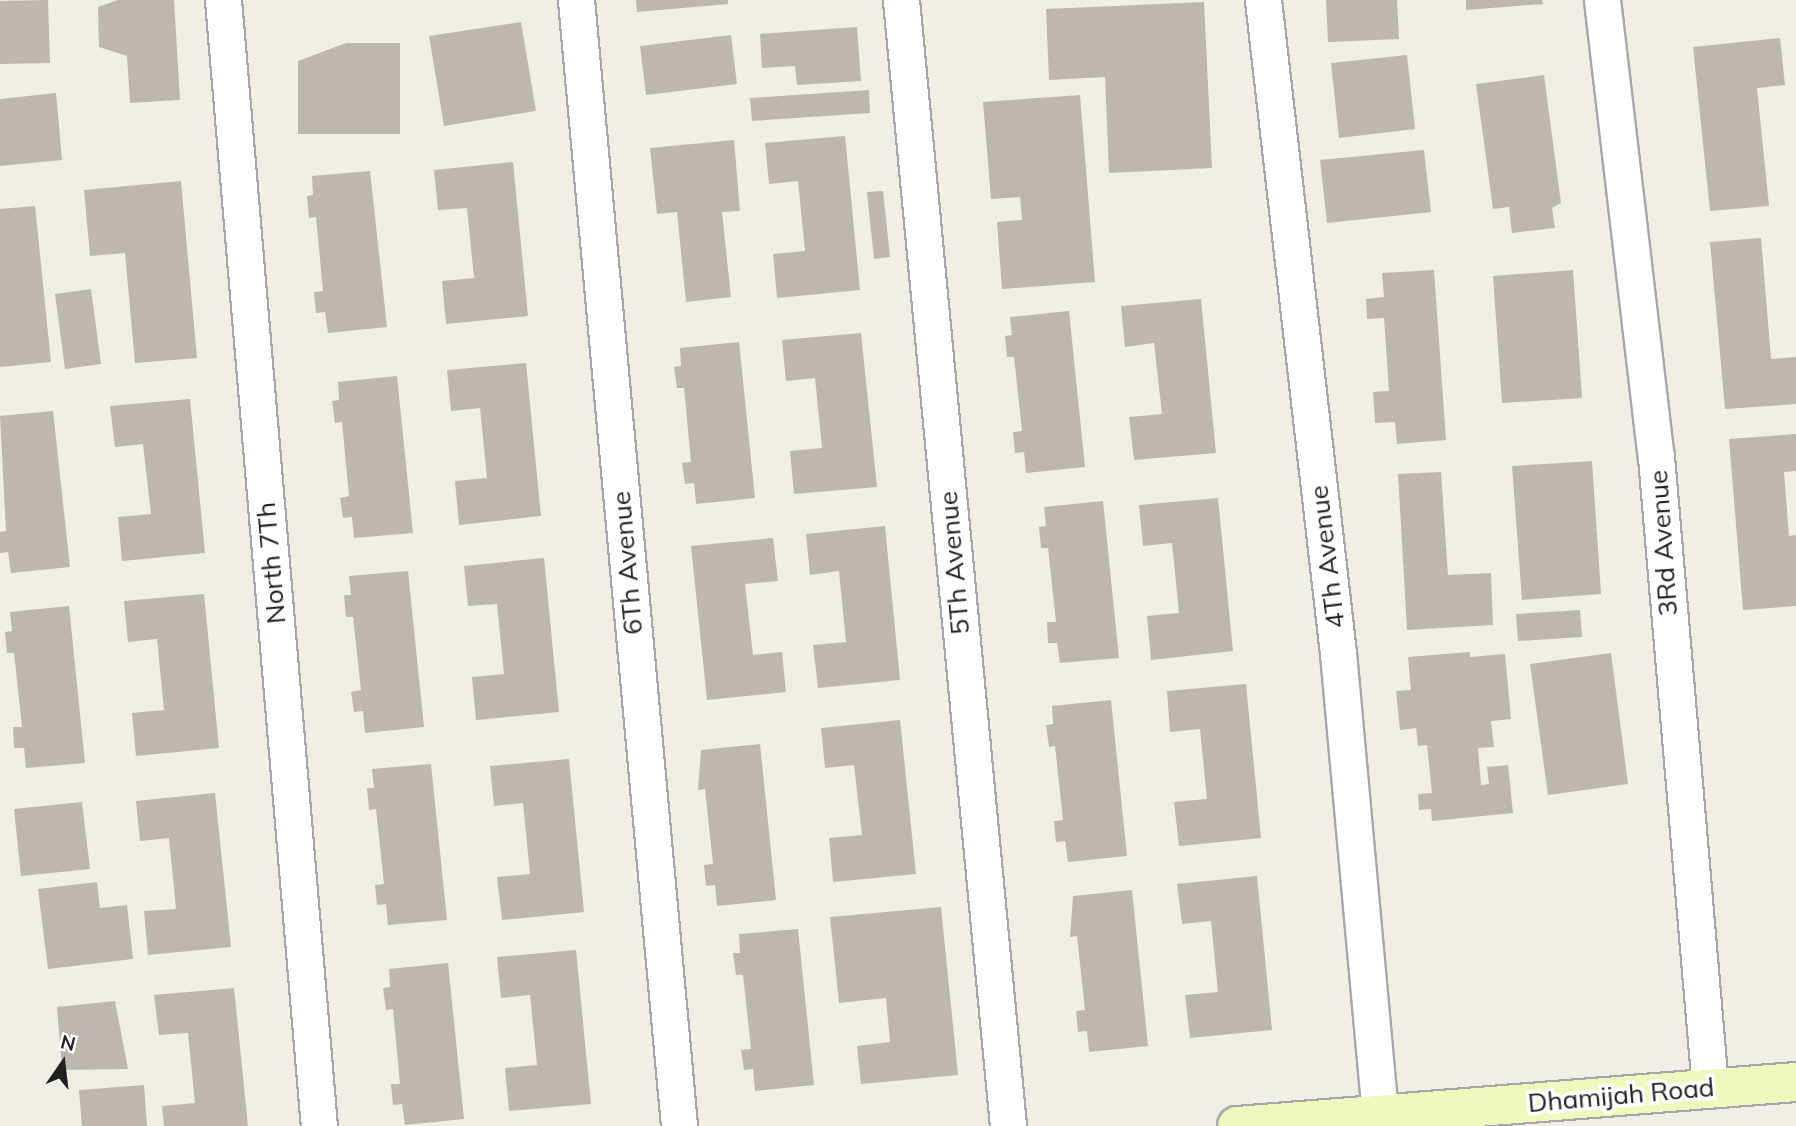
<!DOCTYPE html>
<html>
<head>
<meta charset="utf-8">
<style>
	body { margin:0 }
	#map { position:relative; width:1796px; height:1126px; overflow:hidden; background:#f1eee7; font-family:Mulish,sans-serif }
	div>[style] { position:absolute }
	.building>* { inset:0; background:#bdb7b0 }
	.roads { filter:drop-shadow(2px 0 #a7a7a7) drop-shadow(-2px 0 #a7a7a7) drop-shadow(0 2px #a7a7a7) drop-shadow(0 -2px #a7a7a7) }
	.minor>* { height:35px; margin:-17.5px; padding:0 17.5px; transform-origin:17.5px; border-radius:17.5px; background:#fff }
	.secondary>* { height:38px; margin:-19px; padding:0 19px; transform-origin:19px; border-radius:19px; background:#f0f8bd }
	span { translate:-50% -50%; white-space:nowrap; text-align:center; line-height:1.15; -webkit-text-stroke:7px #fff; paint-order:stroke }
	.street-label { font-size:26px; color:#202020 }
	.north { position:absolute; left:28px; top:1028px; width:70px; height:70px; -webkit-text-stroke:5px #fff; paint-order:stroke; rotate:14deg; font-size:19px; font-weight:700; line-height:28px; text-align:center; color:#202020 }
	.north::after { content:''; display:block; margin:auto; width:24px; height:32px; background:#202020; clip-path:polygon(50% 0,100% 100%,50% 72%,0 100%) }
</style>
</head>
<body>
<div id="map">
	<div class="building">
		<div style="clip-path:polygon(48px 0,50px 63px,0 64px,0 1px)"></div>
		<div style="clip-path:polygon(118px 0,174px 0,180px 100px,130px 103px,127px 56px,99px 47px,98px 7px)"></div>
		<div style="clip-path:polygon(636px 0,728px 0,728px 4px,637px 12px)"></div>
		<div style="clip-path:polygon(1326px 0,1397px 0,1399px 39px,1328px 42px)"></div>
		<div style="clip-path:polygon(1466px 0,1542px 0,1543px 4px,1466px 10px)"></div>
		<div style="clip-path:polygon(1204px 2px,1212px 168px,1109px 173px,1105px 77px,1049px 80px,1046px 9px)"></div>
		<div style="clip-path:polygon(521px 22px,536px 111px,444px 126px,429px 36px)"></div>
		<div style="clip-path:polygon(857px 27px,861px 81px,797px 85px,795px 66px,762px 68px,760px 34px)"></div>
		<div style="clip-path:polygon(731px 35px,737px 84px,646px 95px,640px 46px)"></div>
		<div style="clip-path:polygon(1780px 38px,1785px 85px,1757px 88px,1769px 206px,1710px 211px,1693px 47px)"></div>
		<div style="clip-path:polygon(346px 43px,400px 43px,400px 134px,298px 134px,298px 61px)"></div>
		<div style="clip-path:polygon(1407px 55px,1415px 129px,1339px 138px,1331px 63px)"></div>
		<div style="clip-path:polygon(1544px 75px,1561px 203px,1552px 208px,1555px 228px,1512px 233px,1509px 207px,1493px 209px,1476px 84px)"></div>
		<div style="clip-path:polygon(869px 90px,870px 113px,752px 121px,750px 98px)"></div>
		<div style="clip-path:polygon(56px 93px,62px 160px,0 166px,0 99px)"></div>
		<div style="clip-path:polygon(1080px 95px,1095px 282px,1002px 289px,997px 222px,1022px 220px,1020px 197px,991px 199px,983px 102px)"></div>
		<div style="clip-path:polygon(845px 136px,860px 290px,777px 298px,773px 254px,805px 251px,798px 181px,769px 184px,765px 143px)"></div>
		<div style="clip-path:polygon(734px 140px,740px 211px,722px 212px,731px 297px,686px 302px,677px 212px,657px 214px,650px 148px)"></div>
		<div style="clip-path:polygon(1424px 150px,1431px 212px,1327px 223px,1320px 160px)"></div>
		<div style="clip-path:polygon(513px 162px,528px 316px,446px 324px,442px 281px,474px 278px,467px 208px,438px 210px,434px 170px)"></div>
		<div style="clip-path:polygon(370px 171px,387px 327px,328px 333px,325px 312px,316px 313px,314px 292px,323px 291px,316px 217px,309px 218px,307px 196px,313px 195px,312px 176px)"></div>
		<div style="clip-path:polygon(181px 181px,197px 358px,135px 363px,125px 253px,90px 256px,84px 190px)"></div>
		<div style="clip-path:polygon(883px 191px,890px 257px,874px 259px,867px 192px)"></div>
		<div style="clip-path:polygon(35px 206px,51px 362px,0 367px,0 209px)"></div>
		<div style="clip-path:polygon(1761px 238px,1771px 359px,1796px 357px,1796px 404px,1725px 409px,1710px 242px)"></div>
		<div style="clip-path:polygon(1434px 270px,1446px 440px,1397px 444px,1395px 422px,1375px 423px,1373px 392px,1389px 391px,1384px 318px,1367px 319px,1366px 299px,1384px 297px,1382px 273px)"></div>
		<div style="clip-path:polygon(1573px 270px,1582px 398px,1502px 403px,1493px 276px)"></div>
		<div style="clip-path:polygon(91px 289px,101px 364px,65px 369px,55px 294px)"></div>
		<div style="clip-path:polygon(1201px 299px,1216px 453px,1134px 460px,1129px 417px,1162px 414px,1154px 343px,1125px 347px,1121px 306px)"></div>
		<div style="clip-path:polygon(1069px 311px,1085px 467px,1026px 473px,1024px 452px,1015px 453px,1013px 432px,1022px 431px,1014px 357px,1007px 357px,1005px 336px,1012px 335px,1010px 317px)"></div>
		<div style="clip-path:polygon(861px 333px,877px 487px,794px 494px,790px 451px,822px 448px,815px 378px,786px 381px,782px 340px)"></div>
		<div style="clip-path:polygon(739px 342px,755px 498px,696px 504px,694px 483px,685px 484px,682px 463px,691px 462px,684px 388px,677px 388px,674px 367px,681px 366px,680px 348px)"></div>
		<div style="clip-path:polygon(526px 363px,541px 516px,459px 525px,455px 481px,487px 478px,480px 408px,451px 411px,447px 370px)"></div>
		<div style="clip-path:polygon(397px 376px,413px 533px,354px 538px,352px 517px,343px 518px,340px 498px,349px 496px,342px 422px,335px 423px,332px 401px,339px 400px,338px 382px)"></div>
		<div style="clip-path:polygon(190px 399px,205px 553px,122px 561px,118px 517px,151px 514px,143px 444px,115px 447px,110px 406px)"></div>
		<div style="clip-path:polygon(53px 411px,70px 567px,11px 573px,8px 552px,0 553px,0 532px,6px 531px,0 416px)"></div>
		<div style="clip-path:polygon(1796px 434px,1796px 471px,1784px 472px,1789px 536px,1796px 535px,1796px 606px,1743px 610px,1729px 439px)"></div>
		<div style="clip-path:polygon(1592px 461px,1601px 594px,1522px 600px,1512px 466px)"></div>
		<div style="clip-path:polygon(1441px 472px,1448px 575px,1491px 573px,1493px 625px,1407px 630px,1398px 474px)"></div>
		<div style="clip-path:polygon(1218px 498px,1233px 651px,1151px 660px,1147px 616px,1179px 613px,1172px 543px,1143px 546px,1139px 505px)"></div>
		<div style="clip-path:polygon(1103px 501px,1119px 658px,1060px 663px,1057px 643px,1048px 643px,1047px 622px,1056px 622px,1048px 548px,1041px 548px,1039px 527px,1046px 526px,1044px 507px)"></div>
		<div style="clip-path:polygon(885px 526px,900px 680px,818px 688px,813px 645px,846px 642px,839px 571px,810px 575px,806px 534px)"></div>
		<div style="clip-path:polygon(773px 538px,778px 581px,745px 584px,753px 655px,782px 652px,786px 692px,707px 700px,691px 546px)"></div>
		<div style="clip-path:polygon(544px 558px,559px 712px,476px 720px,472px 677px,504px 674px,497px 604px,468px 606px,464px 566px)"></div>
		<div style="clip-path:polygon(408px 571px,424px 727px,365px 733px,363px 711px,354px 712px,351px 692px,361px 690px,353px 617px,346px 617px,344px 595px,351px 595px,349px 576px)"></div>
		<div style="clip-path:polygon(204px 594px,219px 748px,136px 756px,132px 713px,164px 710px,157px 639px,128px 642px,124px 601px)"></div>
		<div style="clip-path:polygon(69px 606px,85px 763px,26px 768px,24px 748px,14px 748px,13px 727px,22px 727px,14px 653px,7px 653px,5px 632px,12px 631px,10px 612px)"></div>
		<div style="clip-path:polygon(1580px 610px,1582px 637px,1518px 641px,1516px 614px)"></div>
		<div style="clip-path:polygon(1470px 652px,1470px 657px,1505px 654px,1511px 719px,1491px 721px,1494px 747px,1478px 748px,1481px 785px,1489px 784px,1487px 767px,1508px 765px,1513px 813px,1432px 821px,1431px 809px,1419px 810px,1418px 794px,1432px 793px,1427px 745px,1418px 746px,1416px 728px,1400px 730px,1396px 691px,1411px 690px,1408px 657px)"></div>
		<div style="clip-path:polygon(1611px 653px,1628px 784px,1548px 795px,1530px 664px)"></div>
		<div style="clip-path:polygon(1246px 684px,1261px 838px,1179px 846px,1174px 802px,1207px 799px,1200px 729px,1170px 732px,1167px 691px)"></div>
		<div style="clip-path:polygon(1111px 700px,1127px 856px,1068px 862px,1065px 841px,1056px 842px,1054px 821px,1063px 820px,1055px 746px,1049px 747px,1046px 725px,1053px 724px,1052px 706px)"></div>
		<div style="clip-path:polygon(900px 720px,916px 874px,833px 882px,829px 838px,862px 835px,854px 765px,825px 768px,821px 728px)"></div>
		<div style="clip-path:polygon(760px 744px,776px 900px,717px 906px,715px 885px,706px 886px,704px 865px,713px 864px,705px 789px,698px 790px,701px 750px)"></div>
		<div style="clip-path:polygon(569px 759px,584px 912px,502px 920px,497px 877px,530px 874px,523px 803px,494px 806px,490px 766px)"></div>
		<div style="clip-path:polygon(431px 764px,447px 920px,388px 925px,386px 904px,377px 905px,375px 885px,384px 884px,376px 809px,369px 810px,367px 788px,374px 788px,372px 769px)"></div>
		<div style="clip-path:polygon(215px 793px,231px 947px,148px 955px,144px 911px,176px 909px,169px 838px,140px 841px,136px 801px)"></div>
		<div style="clip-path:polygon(82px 802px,90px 869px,21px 876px,14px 809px)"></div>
		<div style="clip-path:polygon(1257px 876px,1272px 1030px,1190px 1038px,1185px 995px,1218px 992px,1211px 921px,1182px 924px,1177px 884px)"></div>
		<div style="clip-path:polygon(97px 882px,100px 908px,127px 905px,133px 959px,48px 969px,38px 889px)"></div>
		<div style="clip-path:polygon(1132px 890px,1148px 1046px,1089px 1052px,1087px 1031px,1078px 1032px,1076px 1011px,1085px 1010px,1077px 936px,1070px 937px,1073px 896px)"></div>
		<div style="clip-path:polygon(941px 907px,958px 1075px,861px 1084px,857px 1046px,890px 1042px,886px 998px,839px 1003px,830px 917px)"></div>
		<div style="clip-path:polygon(798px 929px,814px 1085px,755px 1091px,753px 1069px,744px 1070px,741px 1050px,751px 1049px,743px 975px,736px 975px,733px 953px,740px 953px,739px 934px)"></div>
		<div style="clip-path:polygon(576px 950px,591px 1104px,509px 1111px,505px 1068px,537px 1065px,530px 995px,501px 998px,497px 957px)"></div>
		<div style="clip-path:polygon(448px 963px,464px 1119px,405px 1125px,402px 1104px,393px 1105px,391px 1084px,400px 1084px,393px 1009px,386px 1010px,383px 988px,390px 987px,389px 969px)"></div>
		<div style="clip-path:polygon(234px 988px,248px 1126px,164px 1126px,162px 1106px,195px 1103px,188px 1033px,159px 1035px,154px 995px)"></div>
		<div style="clip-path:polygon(115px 1001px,128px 1069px,62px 1070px,57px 1007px)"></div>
		<div style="clip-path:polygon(144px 1085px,147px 1126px,82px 1126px,79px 1090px)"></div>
	</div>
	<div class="roads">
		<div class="minor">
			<div style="left:223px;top:0;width:1130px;rotate:85.13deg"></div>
			<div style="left:576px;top:0;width:1131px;rotate:84.77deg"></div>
			<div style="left:901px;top:0;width:1131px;rotate:84.57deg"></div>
			<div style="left:1263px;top:0;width:657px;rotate:83.45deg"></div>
			<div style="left:1338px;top:653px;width:464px;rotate:84.8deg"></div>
			<div style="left:1602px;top:0;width:460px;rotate:83.3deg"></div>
			<div style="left:1656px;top:457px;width:632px;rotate:85.1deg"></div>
		</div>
		<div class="secondary">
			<div style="left:1237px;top:1126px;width:561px;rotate:-4.5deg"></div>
		</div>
	</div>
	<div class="street-label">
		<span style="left:1663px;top:543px;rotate:-94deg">3Rd Avenue</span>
		<span style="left:1327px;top:557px;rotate:-97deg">4Th Avenue</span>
		<span style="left:271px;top:563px;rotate:-95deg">North 7Th</span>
		<span style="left:627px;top:563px;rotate:-95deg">6Th Avenue</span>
		<span style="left:954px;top:563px;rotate:-95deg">5Th Avenue</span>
		<span style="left:1621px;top:1095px;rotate:-5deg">Dhamijah Road</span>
	</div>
	<div class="north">N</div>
</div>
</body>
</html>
